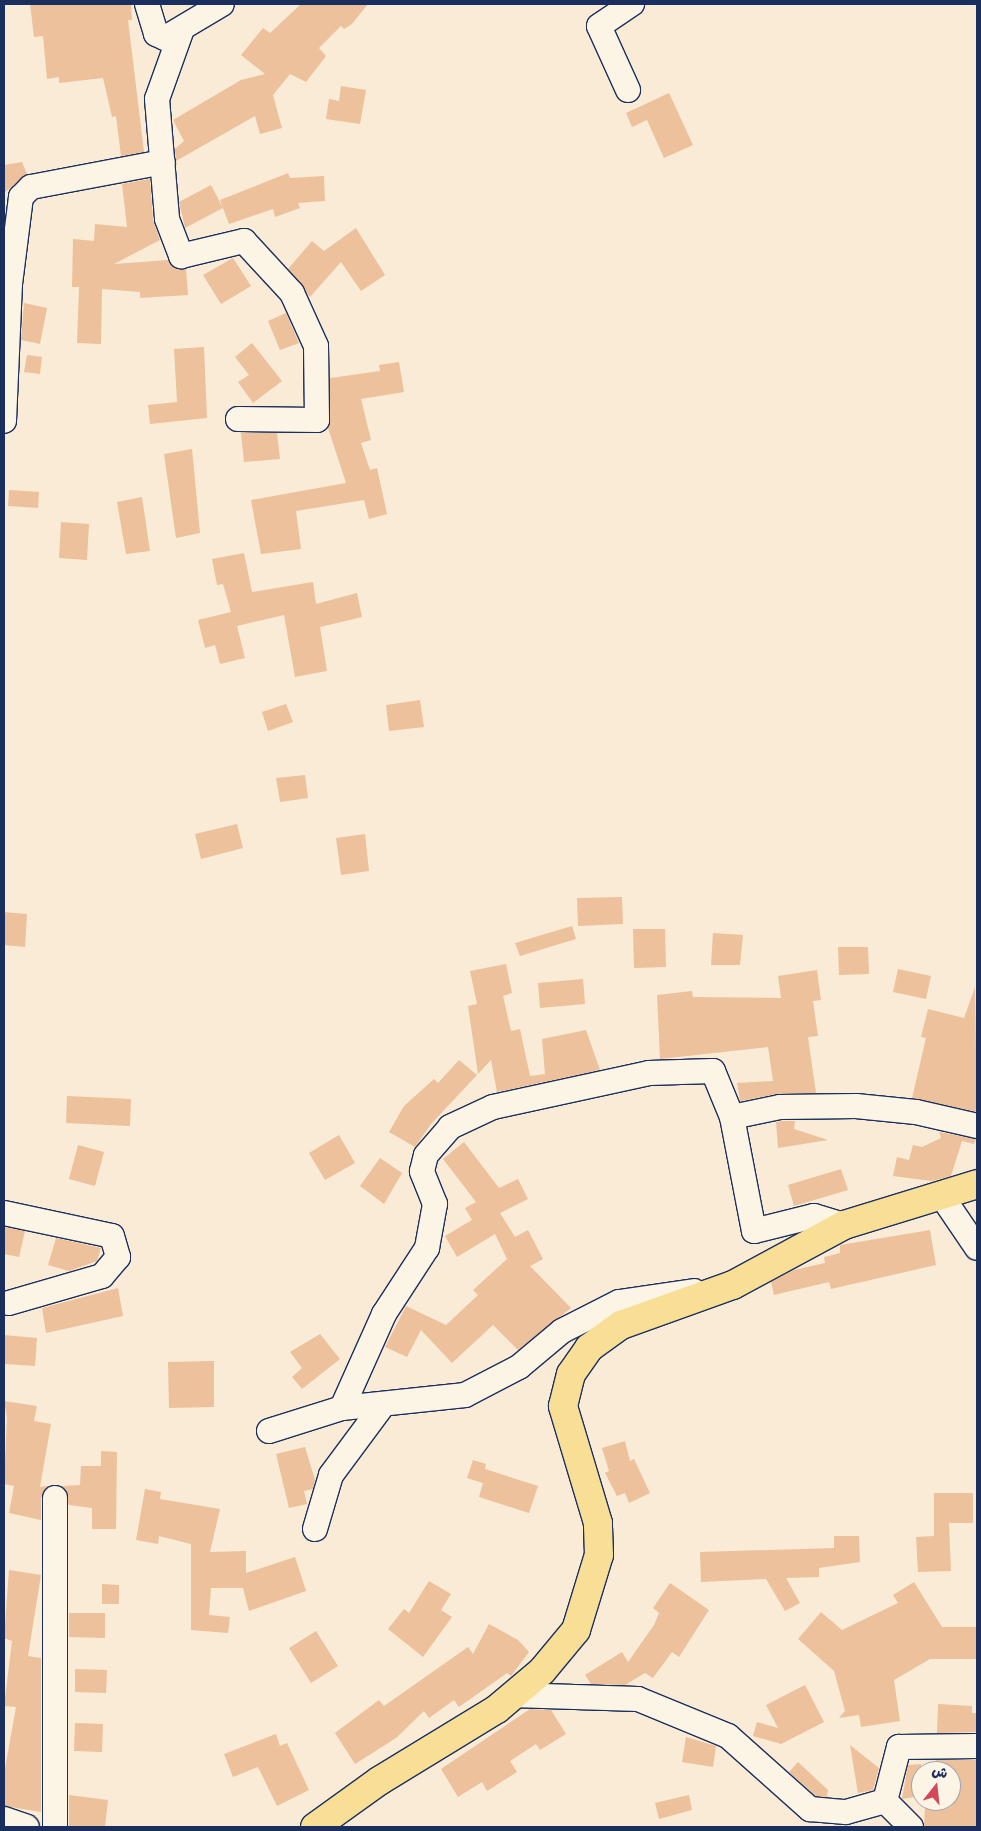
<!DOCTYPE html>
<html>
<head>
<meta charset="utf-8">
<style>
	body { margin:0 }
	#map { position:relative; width:981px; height:1831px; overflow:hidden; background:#f9ebd6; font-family:Sriracha,"Playpen Sans Arabic",sans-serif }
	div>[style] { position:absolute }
	.building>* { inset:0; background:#ecc19b }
	.roads { filter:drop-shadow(1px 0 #1b2f5e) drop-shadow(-1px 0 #1b2f5e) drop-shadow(0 1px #1b2f5e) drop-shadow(0 -1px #1b2f5e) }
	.minor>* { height:24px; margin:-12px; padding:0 12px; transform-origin:12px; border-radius:12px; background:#fcf5e5 }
	.major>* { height:28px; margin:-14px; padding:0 14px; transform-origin:14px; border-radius:14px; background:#f9df96 }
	span { translate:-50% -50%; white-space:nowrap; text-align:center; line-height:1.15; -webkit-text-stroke:4px #fcf5e5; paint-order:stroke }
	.frame { position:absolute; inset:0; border:5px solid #1b2f5e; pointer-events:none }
	.north { position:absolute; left:911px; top:1761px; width:50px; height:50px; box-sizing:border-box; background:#fcf5e5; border:1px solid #a2a6af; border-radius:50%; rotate:16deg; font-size:14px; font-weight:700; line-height:20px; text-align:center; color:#1b2f5e }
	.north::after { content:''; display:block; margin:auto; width:18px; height:22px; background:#d1495b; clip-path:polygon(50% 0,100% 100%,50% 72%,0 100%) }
</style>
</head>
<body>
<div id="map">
	<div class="building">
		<div style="clip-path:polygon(30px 4px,131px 4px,132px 20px,128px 20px,144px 152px,121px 156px,116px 116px,112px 117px,103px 78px,59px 83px,59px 77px,47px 79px,43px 36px,34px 37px)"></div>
		<div style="clip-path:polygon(301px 4px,368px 4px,352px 24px,344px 29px,341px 26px,319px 48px,326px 56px,306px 82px,290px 74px,273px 95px,282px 128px,260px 134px,255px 116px,176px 161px,175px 149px,184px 141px,173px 120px,241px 80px,265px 74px,241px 55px,263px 28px,270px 33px)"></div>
		<div style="clip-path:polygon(341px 86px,366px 90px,360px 124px,326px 119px,329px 99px,339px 101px)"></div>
		<div style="clip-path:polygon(669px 93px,693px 145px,664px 158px,647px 120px,632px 127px,626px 113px)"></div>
		<div style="clip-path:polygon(22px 162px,27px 174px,4px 193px,4px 165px)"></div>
		<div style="clip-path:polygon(288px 173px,290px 178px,324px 176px,325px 201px,298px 203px,300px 208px,275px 217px,273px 209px,229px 224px,220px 200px)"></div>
		<div style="clip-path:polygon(150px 179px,153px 220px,160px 240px,114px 264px,168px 260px,177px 269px,186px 269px,188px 295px,140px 298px,140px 292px,102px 289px,101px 344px,77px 343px,79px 287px,72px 287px,73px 239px,94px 241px,95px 224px,127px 227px,122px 184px)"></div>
		<div style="clip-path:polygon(211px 185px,223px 208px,185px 228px,179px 202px)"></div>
		<div style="clip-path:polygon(356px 228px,385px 275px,361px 291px,341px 262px,310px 297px,288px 269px,312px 241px,324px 251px)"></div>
		<div style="clip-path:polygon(233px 258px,251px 286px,221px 304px,203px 275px)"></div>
		<div style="clip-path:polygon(24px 303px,47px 308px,40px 344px,21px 340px)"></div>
		<div style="clip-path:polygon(286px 313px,299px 343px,280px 350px,268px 321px)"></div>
		<div style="clip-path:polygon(252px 343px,282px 381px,253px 403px,238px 382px,249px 375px,235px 357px)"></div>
		<div style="clip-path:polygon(204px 347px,207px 418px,150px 424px,148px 405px,177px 402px,174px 349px)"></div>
		<div style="clip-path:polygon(27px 355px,42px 357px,40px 374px,24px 372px)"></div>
		<div style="clip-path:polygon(399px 362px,404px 392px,361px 399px,371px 440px,361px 443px,370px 470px,377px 468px,387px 514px,369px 519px,364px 500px,296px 511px,301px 549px,261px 554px,251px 500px,346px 483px,328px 428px,330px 378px,380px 371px,379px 365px)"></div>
		<div style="clip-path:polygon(241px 433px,277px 433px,280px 459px,244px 462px)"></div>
		<div style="clip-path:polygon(192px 449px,200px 533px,176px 538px,164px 454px)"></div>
		<div style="clip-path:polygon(9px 490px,39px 492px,38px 508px,8px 506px)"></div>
		<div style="clip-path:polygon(142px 497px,150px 551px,126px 554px,117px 502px)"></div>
		<div style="clip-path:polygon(61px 522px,89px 524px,87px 560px,59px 558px)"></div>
		<div style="clip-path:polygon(244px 553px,252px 592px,313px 582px,316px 604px,357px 593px,362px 617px,320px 627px,327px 671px,295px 677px,284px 615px,237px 626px,245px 658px,220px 664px,215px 645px,205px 648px,198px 620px,231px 612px,223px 584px,217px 585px,212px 559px)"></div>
		<div style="clip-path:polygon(420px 700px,424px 727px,389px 731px,386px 705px)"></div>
		<div style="clip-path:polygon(286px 704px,293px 722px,268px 731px,262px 712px)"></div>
		<div style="clip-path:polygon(305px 775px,308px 798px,280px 802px,276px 778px)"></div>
		<div style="clip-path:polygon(237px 824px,243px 848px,201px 859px,195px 834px)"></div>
		<div style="clip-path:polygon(365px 834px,369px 871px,341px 875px,336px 838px)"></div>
		<div style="clip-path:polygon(622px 897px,623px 924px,578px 926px,577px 898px)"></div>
		<div style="clip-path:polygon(4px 912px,27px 914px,25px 947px,4px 945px)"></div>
		<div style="clip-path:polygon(572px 926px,576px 939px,520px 956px,515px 943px)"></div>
		<div style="clip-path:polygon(633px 929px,665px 929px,666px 967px,634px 968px)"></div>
		<div style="clip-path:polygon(713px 933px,743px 935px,740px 965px,711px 965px)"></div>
		<div style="clip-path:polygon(838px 947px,868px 947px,869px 974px,839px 975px)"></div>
		<div style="clip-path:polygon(506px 964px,512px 993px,503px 996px,511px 1031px,520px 1029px,530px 1076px,545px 1074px,542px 1039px,586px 1030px,600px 1070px,497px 1092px,491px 1060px,478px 1074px,468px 1006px,477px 1004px,470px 971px)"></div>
		<div style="clip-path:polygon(898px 969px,931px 976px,926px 999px,893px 992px)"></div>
		<div style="clip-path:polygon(817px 970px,821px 1000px,813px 1001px,818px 1036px,808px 1037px,816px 1093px,777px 1094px,740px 1101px,737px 1083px,773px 1081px,768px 1047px,660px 1059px,657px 995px,692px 991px,693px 997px,781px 998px,778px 976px)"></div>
		<div style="clip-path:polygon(583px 979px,585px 1004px,540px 1008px,538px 983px)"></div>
		<div style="clip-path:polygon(975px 987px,977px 1112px,912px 1098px,926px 1038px,921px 1037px,928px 1009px,964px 1018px)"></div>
		<div style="clip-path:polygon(459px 1060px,477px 1075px,431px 1124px,415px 1147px,389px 1132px,404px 1106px,434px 1079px,438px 1083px)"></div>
		<div style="clip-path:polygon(67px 1096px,131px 1099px,130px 1126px,66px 1123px)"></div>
		<div style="clip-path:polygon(782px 1121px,795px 1121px,794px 1129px,828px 1140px,778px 1148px,776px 1122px)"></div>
		<div style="clip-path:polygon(939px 1132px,976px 1139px,974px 1144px,962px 1141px,951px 1176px,932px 1181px,893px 1176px,897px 1157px,909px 1160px,913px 1145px,922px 1147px,941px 1138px)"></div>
		<div style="clip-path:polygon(339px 1135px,355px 1163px,325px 1180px,309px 1153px)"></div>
		<div style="clip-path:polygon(464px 1142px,499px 1188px,518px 1179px,528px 1199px,500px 1213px,515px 1237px,528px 1230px,543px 1259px,530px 1266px,571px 1308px,518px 1350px,493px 1325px,452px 1363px,421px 1330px,407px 1357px,385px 1347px,406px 1306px,446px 1325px,478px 1295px,473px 1290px,507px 1259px,495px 1234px,457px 1257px,445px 1236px,472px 1220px,465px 1208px,476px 1202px,443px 1159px)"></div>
		<div style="clip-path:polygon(78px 1145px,104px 1152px,95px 1186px,69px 1179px)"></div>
		<div style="clip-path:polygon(380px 1158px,402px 1173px,384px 1204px,360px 1186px)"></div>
		<div style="clip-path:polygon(841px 1169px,848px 1190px,794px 1206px,788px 1185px)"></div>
		<div style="clip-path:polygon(4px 1227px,25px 1231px,19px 1257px,4px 1254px)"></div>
		<div style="clip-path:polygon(930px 1230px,936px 1265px,831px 1289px,829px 1282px,774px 1295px,771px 1282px,794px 1270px,825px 1263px,824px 1257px,840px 1253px,840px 1245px)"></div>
		<div style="clip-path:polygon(56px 1238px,101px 1248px,97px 1261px,69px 1271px,48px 1265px)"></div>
		<div style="clip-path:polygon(118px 1288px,123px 1316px,46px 1333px,42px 1308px)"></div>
		<div style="clip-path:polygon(320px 1334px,340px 1359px,302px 1389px,292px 1377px,302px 1368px,290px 1352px)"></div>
		<div style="clip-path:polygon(4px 1335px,37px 1338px,35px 1366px,4px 1364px)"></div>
		<div style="clip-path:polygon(214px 1361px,214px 1407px,169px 1408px,168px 1362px)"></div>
		<div style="clip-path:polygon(4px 1401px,37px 1406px,34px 1421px,51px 1424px,40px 1487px,48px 1486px,41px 1498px,41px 1520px,9px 1513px,14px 1486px,4px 1484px,7px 1418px)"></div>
		<div style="clip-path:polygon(625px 1441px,630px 1461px,634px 1459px,650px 1493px,629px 1503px,625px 1493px,617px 1496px,605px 1473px,609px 1471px,602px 1448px)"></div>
		<div style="clip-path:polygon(305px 1447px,315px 1480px,313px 1489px,304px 1491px,307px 1504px,289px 1508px,276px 1454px)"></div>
		<div style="clip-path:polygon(101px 1451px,117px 1452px,116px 1529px,92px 1529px,92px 1508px,69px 1505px,61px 1486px,80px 1485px,81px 1466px,101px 1466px)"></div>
		<div style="clip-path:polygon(473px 1460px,486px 1464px,485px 1469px,538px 1486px,529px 1513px,479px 1497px,483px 1483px,467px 1478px)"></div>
		<div style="clip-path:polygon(145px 1489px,161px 1492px,160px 1499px,220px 1509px,210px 1552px,246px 1551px,246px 1573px,295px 1557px,306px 1591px,249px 1611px,243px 1588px,211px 1588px,209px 1615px,230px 1617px,228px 1633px,191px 1630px,191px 1544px,159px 1536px,158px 1544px,136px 1540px)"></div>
		<div style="clip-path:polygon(934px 1493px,973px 1493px,973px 1523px,949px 1523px,951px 1571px,918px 1572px,916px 1537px,934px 1536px)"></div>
		<div style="clip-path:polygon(834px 1536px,859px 1536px,860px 1562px,819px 1568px,819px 1577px,786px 1578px,800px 1603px,785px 1611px,766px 1579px,701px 1582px,700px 1552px,834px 1548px)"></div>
		<div style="clip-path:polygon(9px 1570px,41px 1575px,28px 1656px,41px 1658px,41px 1812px,4px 1806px,4px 1774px,16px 1707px,4px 1706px,12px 1641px,4px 1638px)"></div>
		<div style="clip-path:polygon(429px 1581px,451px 1594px,441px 1610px,452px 1617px,423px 1657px,388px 1629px,404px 1609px,409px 1613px)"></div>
		<div style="clip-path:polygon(914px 1582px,942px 1627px,977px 1627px,977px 1659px,930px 1659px,894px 1680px,900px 1721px,861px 1727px,859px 1715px,839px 1718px,845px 1711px,834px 1671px,798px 1639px,821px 1612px,842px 1630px,898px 1603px,893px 1595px)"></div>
		<div style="clip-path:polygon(670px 1583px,709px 1610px,679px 1657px,672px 1652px,653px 1678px,645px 1673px,625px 1685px,591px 1684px,585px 1675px,622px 1652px,628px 1662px,654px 1625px,659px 1613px,653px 1608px)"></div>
		<div style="clip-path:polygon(102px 1584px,119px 1585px,119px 1604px,102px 1604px)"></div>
		<div style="clip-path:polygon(69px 1613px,105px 1613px,105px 1638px,69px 1637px)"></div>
		<div style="clip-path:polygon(489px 1624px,518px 1640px,529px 1652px,511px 1676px,507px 1673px,459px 1707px,454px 1700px,429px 1718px,424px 1711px,396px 1738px,355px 1764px,335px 1733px,379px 1700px,384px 1706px,468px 1647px,473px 1654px)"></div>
		<div style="clip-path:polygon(316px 1631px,338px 1666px,311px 1683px,289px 1648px)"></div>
		<div style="clip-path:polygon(75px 1669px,107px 1670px,106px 1693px,75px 1692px)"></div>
		<div style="clip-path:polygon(805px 1685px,824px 1722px,781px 1744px,753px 1736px,757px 1722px,778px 1728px,766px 1705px)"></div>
		<div style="clip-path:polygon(938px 1704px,972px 1706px,972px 1713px,977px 1713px,977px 1732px,937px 1733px)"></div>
		<div style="clip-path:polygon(530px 1709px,551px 1710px,566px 1734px,540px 1750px,536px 1744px,510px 1761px,517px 1772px,487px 1791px,482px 1782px,458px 1797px,441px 1769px)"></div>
		<div style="clip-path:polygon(75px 1723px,103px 1724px,102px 1752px,74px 1751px)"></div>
		<div style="clip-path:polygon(276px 1734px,280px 1746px,287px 1743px,309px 1790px,277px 1806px,258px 1767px,233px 1777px,224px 1754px)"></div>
		<div style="clip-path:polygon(686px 1737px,716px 1746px,713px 1767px,682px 1762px)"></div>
		<div style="clip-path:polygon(850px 1745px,879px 1768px,873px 1790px,858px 1793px)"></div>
		<div style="clip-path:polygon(936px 1760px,977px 1760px,977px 1827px,924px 1827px,925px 1804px,951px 1807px,951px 1771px,935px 1771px)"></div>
		<div style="clip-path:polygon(798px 1762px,828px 1790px,827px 1797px,816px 1796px,789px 1772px)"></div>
		<div style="clip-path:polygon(921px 1764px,921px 1796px,902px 1799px,908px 1765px)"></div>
		<div style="clip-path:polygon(69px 1795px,108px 1800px,105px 1827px,69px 1827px)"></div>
		<div style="clip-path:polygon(689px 1795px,692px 1810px,659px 1819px,655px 1803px)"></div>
	</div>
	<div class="roads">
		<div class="minor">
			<div style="left:147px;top:4px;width:31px;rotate:73deg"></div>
			<div style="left:156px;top:34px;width:10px;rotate:24deg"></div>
			<div style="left:165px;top:38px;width:66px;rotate:-30.8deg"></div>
			<div style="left:181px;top:32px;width:71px;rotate:109.7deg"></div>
			<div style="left:157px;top:99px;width:120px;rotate:85.2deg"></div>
			<div style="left:167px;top:219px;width:40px;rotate:69deg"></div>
			<div style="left:181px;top:256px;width:65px;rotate:-13.4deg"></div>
			<div style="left:244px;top:241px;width:71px;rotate:47.3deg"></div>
			<div style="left:292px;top:293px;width:58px;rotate:65.6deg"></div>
			<div style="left:316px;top:346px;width:74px;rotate:89.2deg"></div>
			<div style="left:317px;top:420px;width:79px;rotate:-179.3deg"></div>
			<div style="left:628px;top:90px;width:70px;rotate:-114.4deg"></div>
			<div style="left:599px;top:26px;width:40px;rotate:-34deg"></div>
			<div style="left:4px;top:421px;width:137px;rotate:-87.5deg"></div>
			<div style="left:10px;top:284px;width:88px;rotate:-82.8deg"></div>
			<div style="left:21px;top:197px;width:14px;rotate:-45deg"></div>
			<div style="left:31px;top:187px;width:134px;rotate:-10.7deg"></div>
			<div style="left:732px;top:1117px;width:49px;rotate:-11.8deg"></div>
			<div style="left:780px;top:1107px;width:76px;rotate:-0.8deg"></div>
			<div style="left:856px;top:1106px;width:60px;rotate:5.7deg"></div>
			<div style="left:916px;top:1112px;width:63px;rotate:12.9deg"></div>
			<div style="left:943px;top:1198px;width:60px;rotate:55.8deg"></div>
			<div style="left:4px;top:1213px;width:110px;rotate:12deg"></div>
			<div style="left:112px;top:1236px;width:22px;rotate:74deg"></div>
			<div style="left:118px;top:1257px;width:25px;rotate:130deg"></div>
			<div style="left:102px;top:1276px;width:97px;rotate:163.8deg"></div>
			<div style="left:342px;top:1408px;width:103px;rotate:-65.9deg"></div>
			<div style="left:384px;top:1314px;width:79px;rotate:-56.9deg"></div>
			<div style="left:427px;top:1248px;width:45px;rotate:-79.7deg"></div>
			<div style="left:435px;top:1204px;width:35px;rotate:-112deg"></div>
			<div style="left:422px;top:1171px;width:16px;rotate:-76deg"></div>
			<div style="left:426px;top:1155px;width:37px;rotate:-49deg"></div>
			<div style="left:450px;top:1127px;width:47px;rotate:-24.9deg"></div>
			<div style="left:493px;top:1107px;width:160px;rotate:-12.3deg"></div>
			<div style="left:649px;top:1073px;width:64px;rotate:-1.8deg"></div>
			<div style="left:713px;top:1071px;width:50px;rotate:67.6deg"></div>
			<div style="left:732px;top:1117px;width:116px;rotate:79.1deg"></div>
			<div style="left:754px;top:1231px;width:62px;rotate:-14deg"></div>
			<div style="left:814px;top:1216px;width:31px;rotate:17deg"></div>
			<div style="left:269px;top:1431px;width:77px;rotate:-17.5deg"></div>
			<div style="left:342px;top:1408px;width:124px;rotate:-6deg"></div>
			<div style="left:465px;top:1395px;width:61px;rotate:-27.4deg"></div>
			<div style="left:519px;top:1367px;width:56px;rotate:-39.9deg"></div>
			<div style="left:562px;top:1331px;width:64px;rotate:-27deg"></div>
			<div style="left:619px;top:1302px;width:76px;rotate:-8.3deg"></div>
			<div style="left:315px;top:1529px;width:56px;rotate:-73.5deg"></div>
			<div style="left:331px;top:1475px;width:87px;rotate:-53.4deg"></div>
			<div style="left:512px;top:1695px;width:126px;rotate:1.8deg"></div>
			<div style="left:638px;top:1699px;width:97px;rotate:22.3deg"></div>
			<div style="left:728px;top:1736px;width:110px;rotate:41.7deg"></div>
			<div style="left:810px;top:1809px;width:36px;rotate:5deg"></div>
			<div style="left:846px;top:1812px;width:41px;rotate:-15.8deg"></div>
			<div style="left:4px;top:1819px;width:24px;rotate:19deg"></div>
			<div style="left:55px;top:1827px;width:329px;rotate:-90deg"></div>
			<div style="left:911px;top:1827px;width:37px;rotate:-135deg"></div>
			<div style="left:885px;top:1801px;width:56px;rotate:-75.5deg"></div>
			<div style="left:899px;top:1747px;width:78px;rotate:-0.7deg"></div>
		</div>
		<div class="major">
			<div style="left:315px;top:1827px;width:79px;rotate:-35.7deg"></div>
			<div style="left:379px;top:1781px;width:138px;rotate:-31.4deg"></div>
			<div style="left:497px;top:1709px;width:59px;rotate:-40.2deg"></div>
			<div style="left:542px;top:1671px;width:53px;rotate:-50.3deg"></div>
			<div style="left:576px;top:1630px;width:78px;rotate:-73deg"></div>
			<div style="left:599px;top:1555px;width:32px;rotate:-92deg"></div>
			<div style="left:598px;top:1523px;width:122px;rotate:-106.7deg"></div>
			<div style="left:563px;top:1406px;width:33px;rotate:-76deg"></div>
			<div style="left:571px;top:1374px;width:32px;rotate:-55deg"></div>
			<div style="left:589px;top:1348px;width:39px;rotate:-36deg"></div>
			<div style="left:621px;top:1325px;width:119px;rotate:-19.7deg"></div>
			<div style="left:733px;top:1285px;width:126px;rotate:-28.4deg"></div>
			<div style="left:844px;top:1225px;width:139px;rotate:-17.1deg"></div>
		</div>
	</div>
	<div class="frame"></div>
	<div class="north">ش</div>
</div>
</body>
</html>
